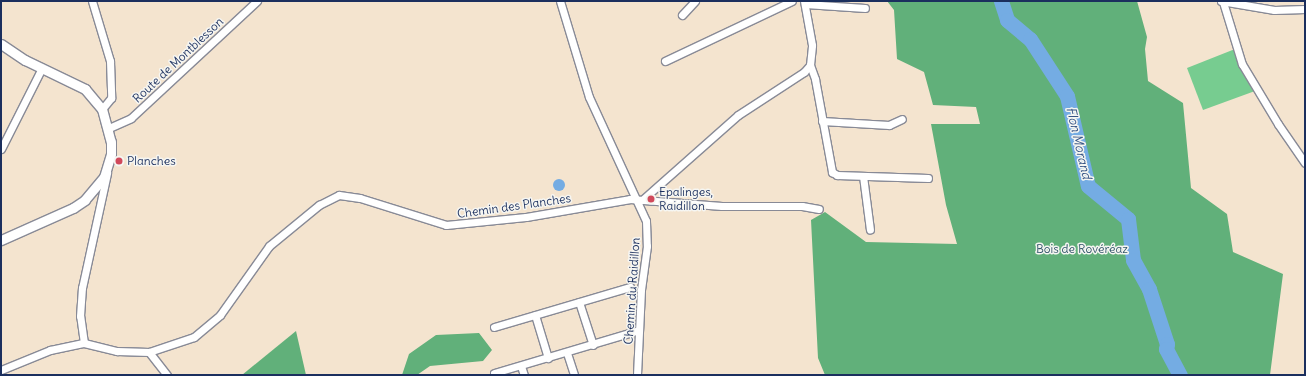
<!DOCTYPE html>
<html>
<head>
<meta charset="utf-8">
<style>
	body { margin:0 }
	#map { position:relative; width:1306px; height:376px; overflow:hidden; background:#f4e4cf; font-family:Delius,sans-serif }
	div>[style] { position:absolute }
	.green>* { inset:0; background:#77cc90 }
	.forest>* { inset:0; background:#61b07a }
	.water>* { inset:0; background:#74ace3 }
	.round { border-radius:50% }
	.river>* { height:15px; margin:-7.5px; padding:0 7.5px; transform-origin:7.5px; border-radius:7.5px; background:#74ace3 }
	.roads { filter:drop-shadow(1px 0 #888a96) drop-shadow(-1px 0 #888a96) drop-shadow(0 1px #888a96) drop-shadow(0 -1px #888a96) }
	.street>* { height:7px; margin:-3.5px; padding:0 3.5px; transform-origin:3.5px; border-radius:3.5px; background:#fff }
	.secondary>* { height:9px; margin:-4.5px; padding:0 4.5px; transform-origin:4.5px; border-radius:4.5px; background:#fff }
	.dots>* { width:11px; height:11px; translate:-50% -50%; box-sizing:border-box; border:2px solid #f6f6f2; border-radius:50% }
	span { translate:-50% -50%; white-space:nowrap; text-align:center; line-height:1.15; -webkit-text-stroke:3px #f6f6f2; paint-order:stroke }
	.street-label { font-size:12px; color:#1b2f5e }
	.poi-label { font-size:12px; color:#1b2f5e }
	.left { translate:0 -50%; text-align:left }
	.park-label { font-size:12px; color:#32566a }
	.water-label { font-size:13px; color:#365486; font-style:italic }
	.frame { position:absolute; inset:0; border:2px solid #1b2f5e; pointer-events:none }
</style>
</head>
<body>
<div id="map">
	<div class="green">
		<div style="clip-path:polygon(1235px 49px,1255px 91px,1203px 110px,1187px 68px)"></div>
	</div>
	<div class="forest">
		<div style="clip-path:polygon(887px 1px,1137px 1px,1147px 37px,1145px 49px,1148px 81px,1183px 103px,1191px 188px,1227px 214px,1233px 252px,1283px 274px,1270px 375px,825px 375px,818px 358px,811px 220px,825px 212px,866px 242px,957px 244px,946px 205px,931px 124px,980px 124px,976px 107px,933px 105px,924px 72px,897px 59px,894px 10px)"></div>
		<div style="clip-path:polygon(296px 331px,306px 375px,242px 375px)"></div>
		<div style="clip-path:polygon(479px 333px,492px 350px,483px 361px,430px 366px,417px 375px,402px 375px,409px 354px,436px 335px)"></div>
	</div>
	<div class="water">
		<div class="round" style="left:553px;top:179px;width:12px;height:12px"></div>
	</div>
	<div class="river">
		<div style="left:1001px;top:1px;width:20px;rotate:72deg"></div>
		<div style="left:1007px;top:20px;width:30px;rotate:40deg"></div>
		<div style="left:1030px;top:39px;width:68px;rotate:57deg"></div>
		<div style="left:1067px;top:96px;width:92px;rotate:76.9deg"></div>
		<div style="left:1088px;top:186px;width:52px;rotate:39.5deg"></div>
		<div style="left:1128px;top:219px;width:41px;rotate:83deg"></div>
		<div style="left:1133px;top:260px;width:33px;rotate:61deg"></div>
		<div style="left:1149px;top:289px;width:58px;rotate:71.9deg"></div>
		<div style="left:1167px;top:344px;width:5px;rotate:101deg"></div>
		<div style="left:1166px;top:349px;width:30px;rotate:62deg"></div>
	</div>
	<div class="roads">
		<div class="street">
			<div style="left:92px;top:1px;width:63px;rotate:73.3deg"></div>
			<div style="left:110px;top:61px;width:37px;rotate:88deg"></div>
			<div style="left:111px;top:98px;width:14px;rotate:129deg"></div>
			<div style="left:560px;top:1px;width:100px;rotate:73.2deg"></div>
			<div style="left:589px;top:97px;width:136px;rotate:65.3deg"></div>
			<div style="left:646px;top:221px;width:25px;rotate:88deg"></div>
			<div style="left:647px;top:246px;width:44px;rotate:97.8deg"></div>
			<div style="left:641px;top:290px;width:85px;rotate:92.7deg"></div>
			<div style="left:1221px;top:1px;width:54px;rotate:9.6deg"></div>
			<div style="left:1274px;top:10px;width:31px;rotate:-2deg"></div>
			<div style="left:1223px;top:2px;width:65px;rotate:73deg"></div>
			<div style="left:1242px;top:64px;width:70px;rotate:59deg"></div>
			<div style="left:1278px;top:124px;width:47px;rotate:55.3deg"></div>
			<div style="left:805px;top:4px;width:60px;rotate:3.8deg"></div>
			<div style="left:682px;top:15px;width:19px;rotate:-47deg"></div>
			<div style="left:665px;top:61px;width:140px;rotate:-25.3deg"></div>
			<div style="left:810px;top:65px;width:15px;rotate:70deg"></div>
			<div style="left:815px;top:79px;width:95px;rotate:79.6deg"></div>
			<div style="left:832px;top:172px;width:6px;rotate:31deg"></div>
			<div style="left:837px;top:175px;width:91px;rotate:1.9deg"></div>
			<div style="left:822px;top:121px;width:67px;rotate:3.4deg"></div>
			<div style="left:889px;top:125px;width:14px;rotate:-25deg"></div>
			<div style="left:109px;top:128px;width:24px;rotate:-24deg"></div>
			<div style="left:131px;top:118px;width:172px;rotate:-42.9deg"></div>
			<div style="left:1px;top:149px;width:91px;rotate:-63.2deg"></div>
			<div style="left:863px;top:176px;width:54px;rotate:82.6deg"></div>
			<div style="left:642px;top:200px;width:128px;rotate:-41.5deg"></div>
			<div style="left:738px;top:115px;width:79px;rotate:-33.1deg"></div>
			<div style="left:804px;top:72px;width:9px;rotate:-49deg"></div>
			<div style="left:810px;top:65px;width:20px;rotate:-84deg"></div>
			<div style="left:812px;top:45px;width:45px;rotate:-100.3deg"></div>
			<div style="left:579px;top:302px;width:45px;rotate:72deg"></div>
			<div style="left:535px;top:315px;width:45px;rotate:73.2deg"></div>
			<div style="left:494px;top:327px;width:142px;rotate:-16.4deg"></div>
			<div style="left:84px;top:343px;width:27px;rotate:-98deg"></div>
			<div style="left:80px;top:316px;width:28px;rotate:-86deg"></div>
			<div style="left:82px;top:288px;width:118px;rotate:-77.7deg"></div>
			<div style="left:149px;top:352px;width:29px;rotate:52deg"></div>
			<div style="left:567px;top:353px;width:23px;rotate:72deg"></div>
			<div style="left:521px;top:366px;width:9px;rotate:72deg"></div>
			<div style="left:1px;top:370px;width:53px;rotate:-22.2deg"></div>
			<div style="left:50px;top:350px;width:35px;rotate:-12deg"></div>
			<div style="left:84px;top:343px;width:34px;rotate:14deg"></div>
			<div style="left:117px;top:351px;width:32px;rotate:2deg"></div>
			<div style="left:149px;top:352px;width:47px;rotate:-18.4deg"></div>
			<div style="left:194px;top:337px;width:34px;rotate:-40deg"></div>
			<div style="left:220px;top:315px;width:85px;rotate:-54.6deg"></div>
			<div style="left:269px;top:246px;width:65px;rotate:-39.4deg"></div>
			<div style="left:319px;top:205px;width:22px;rotate:-27deg"></div>
			<div style="left:339px;top:195px;width:21px;rotate:8deg"></div>
			<div style="left:360px;top:198px;width:90px;rotate:17.4deg"></div>
			<div style="left:446px;top:225px;width:80px;rotate:-5.7deg"></div>
			<div style="left:526px;top:217px;width:106px;rotate:-9.8deg"></div>
			<div style="left:630px;top:199px;width:92px;rotate:4.4deg"></div>
			<div style="left:722px;top:206px;width:80px"></div>
			<div style="left:802px;top:206px;width:17px;rotate:10deg"></div>
			<div style="left:494px;top:373px;width:151px;rotate:-16.5deg"></div>
		</div>
		<div class="secondary">
			<div style="left:1px;top:44px;width:29px;rotate:34deg"></div>
			<div style="left:25px;top:60px;width:67px;rotate:25.8deg"></div>
			<div style="left:85px;top:89px;width:26px;rotate:50deg"></div>
			<div style="left:102px;top:109px;width:34px;rotate:75deg"></div>
			<div style="left:111px;top:142px;width:12px;rotate:90deg"></div>
			<div style="left:111px;top:154px;width:24px;rotate:107deg"></div>
			<div style="left:104px;top:177px;width:30px;rotate:130deg"></div>
			<div style="left:85px;top:200px;width:14px;rotate:146deg"></div>
			<div style="left:73px;top:208px;width:79px;rotate:156deg"></div>
		</div>
	</div>
	<div class="dots">
		<div style="left:119px;top:161px;background:#d1495b"></div>
		<div style="left:651px;top:199px;background:#d1495b"></div>
	</div>
	<div class="street-label">
		<span style="left:178px;top:60px;rotate:-43deg">Route de Montblesson</span>
		<span style="left:514px;top:206px;rotate:-8deg">Chemin des Planches</span>
		<span style="left:632px;top:291px;rotate:-86deg">Chemin du Raidillon</span>
	</div>
	<div class="poi-label">
		<span class="left" style="left:127px;top:161px">Planches</span>
		<span class="left" style="left:659px;top:199px">Epalinges,<br>Raidillon</span>
	</div>
	<div class="park-label">
		<span style="left:1082px;top:249px">Bois de Rovéréaz</span>
	</div>
	<div class="water-label">
		<span style="left:1078px;top:143px;rotate:77deg">Flon Morand</span>
	</div>
	<div class="frame"></div>
</div>
</body>
</html>
